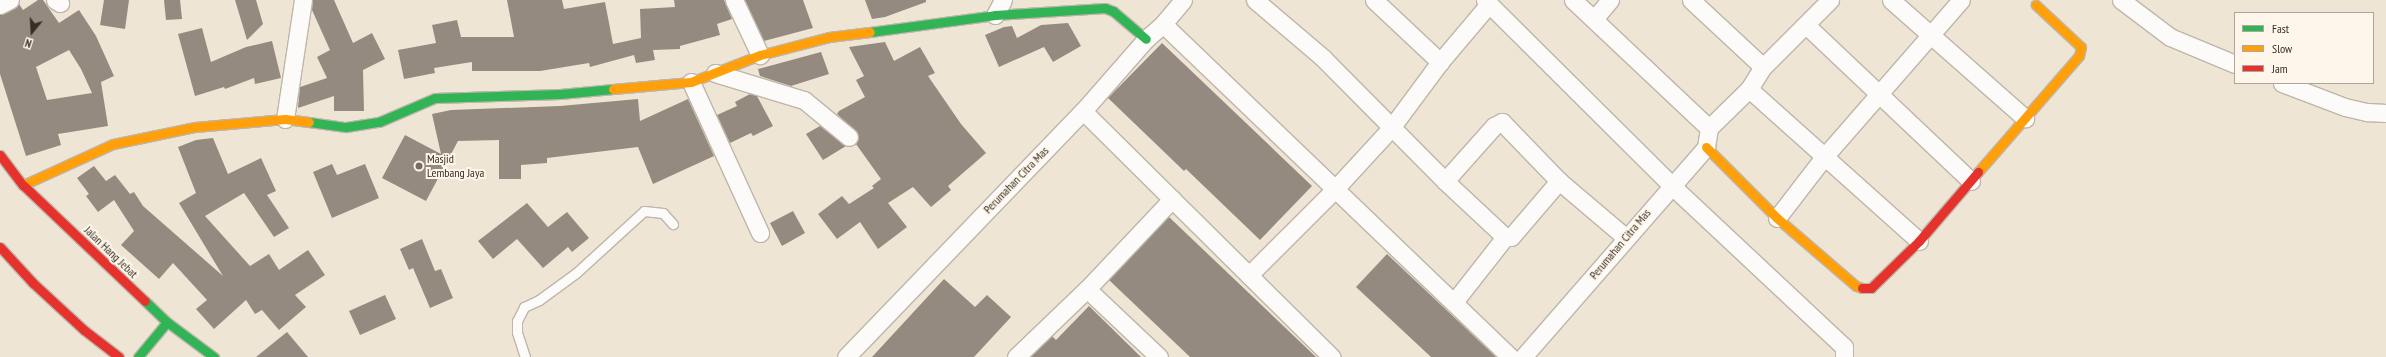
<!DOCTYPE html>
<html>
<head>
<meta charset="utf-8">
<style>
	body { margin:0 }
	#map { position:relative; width:2386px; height:357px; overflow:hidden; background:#efe5d5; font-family:"PT Sans Narrow",sans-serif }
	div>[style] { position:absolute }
	.building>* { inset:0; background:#948a80 }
	.roads { filter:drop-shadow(1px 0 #beb6aa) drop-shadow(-1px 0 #beb6aa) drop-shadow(0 1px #beb6aa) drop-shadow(0 -1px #beb6aa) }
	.lane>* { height:9px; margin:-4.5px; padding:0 4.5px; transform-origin:4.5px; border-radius:4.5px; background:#fdfbf9 }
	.street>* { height:17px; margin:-8.5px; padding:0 8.5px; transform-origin:8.5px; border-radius:8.5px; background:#fdfbf9 }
	.fast>* { height:9px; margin:-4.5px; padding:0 4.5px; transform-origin:4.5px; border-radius:4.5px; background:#30b455 }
	.slow>* { height:9px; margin:-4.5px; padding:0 4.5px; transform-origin:4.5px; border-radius:4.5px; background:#ff9f0a }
	.jam>* { height:9px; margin:-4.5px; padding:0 4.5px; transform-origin:4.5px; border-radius:4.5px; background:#e5322d }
	.dots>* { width:11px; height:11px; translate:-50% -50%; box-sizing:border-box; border:2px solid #fef6ea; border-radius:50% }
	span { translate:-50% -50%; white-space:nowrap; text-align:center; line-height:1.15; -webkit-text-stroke:4px #fef6ea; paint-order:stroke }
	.poi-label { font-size:12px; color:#352e23 }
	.left { translate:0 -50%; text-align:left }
	.street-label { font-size:12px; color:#352e23 }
	.legend { position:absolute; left:2234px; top:12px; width:140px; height:72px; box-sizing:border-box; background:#fef6ea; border:1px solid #aea69a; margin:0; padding:5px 7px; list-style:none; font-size:12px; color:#352e23 }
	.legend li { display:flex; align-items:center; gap:8px; height:20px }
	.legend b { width:20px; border:1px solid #aea69a }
	.north { position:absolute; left:12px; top:12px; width:40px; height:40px; -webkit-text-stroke:3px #fef6ea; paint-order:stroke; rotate:198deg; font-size:11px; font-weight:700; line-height:16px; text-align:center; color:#352e23 }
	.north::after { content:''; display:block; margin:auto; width:14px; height:18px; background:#352e23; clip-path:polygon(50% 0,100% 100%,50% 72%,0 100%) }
</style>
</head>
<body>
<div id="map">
	<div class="building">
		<div style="clip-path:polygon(evenodd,38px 0,43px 0,59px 23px,79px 10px,96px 36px,114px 76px,101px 82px,108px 126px,58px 134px,61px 145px,26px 156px,0 74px,0 15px,14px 9px,19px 4px,23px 10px,38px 0,69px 50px,81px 69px,92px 93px,47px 100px,36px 67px,69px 50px)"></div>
		<div style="clip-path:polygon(104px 0,129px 0,125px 29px,100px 25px)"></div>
		<div style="clip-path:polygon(164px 0,180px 0,182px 19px,166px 20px)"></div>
		<div style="clip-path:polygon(235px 0,256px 0,263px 24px,247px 40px)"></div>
		<div style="clip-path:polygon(313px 0,334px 0,353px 43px,372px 33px,385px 59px,363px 70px,364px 111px,334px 111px,334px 96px,298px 108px,300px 87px,327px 78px,317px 57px,330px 50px,312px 10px)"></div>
		<div style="clip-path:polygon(507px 0,562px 0,564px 9px,605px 2px,613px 44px,641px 38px,640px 9px,675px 7px,674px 0,724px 0,732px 19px,717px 24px,720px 35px,680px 46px,680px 49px,653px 50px,655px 60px,636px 63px,634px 55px,590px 67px,589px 63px,540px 71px,472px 71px,472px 62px,434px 68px,435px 73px,404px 79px,398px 50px,436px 43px,432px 25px,457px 20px,461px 37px,514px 37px)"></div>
		<div style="clip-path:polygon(745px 0,803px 0,813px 28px,764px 41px)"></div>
		<div style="clip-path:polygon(865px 0,926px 0,926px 2px,885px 17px,872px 19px)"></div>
		<div style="clip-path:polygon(1068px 23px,1081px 46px,1053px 62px,1044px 47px,999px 67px,985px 35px,1004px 27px,1012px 26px,1017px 38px,1041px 25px)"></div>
		<div style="clip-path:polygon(202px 28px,211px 62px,246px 47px,272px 41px,281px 78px,255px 84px,254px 78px,225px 89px,224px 87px,195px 96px,178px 34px)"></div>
		<div style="clip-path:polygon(885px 42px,894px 61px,920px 47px,935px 73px,928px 76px,961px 124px,986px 153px,948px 186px,951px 190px,931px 207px,913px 187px,888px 203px,907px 227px,878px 249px,860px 222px,837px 239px,818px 214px,842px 196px,849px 204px,874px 188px,872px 186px,881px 179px,856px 144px,859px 139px,858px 133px,837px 114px,839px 111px,865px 97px,856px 80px,864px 76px,849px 47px)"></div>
		<div style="clip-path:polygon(1162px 43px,1312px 186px,1260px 240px,1186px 169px,1184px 171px,1108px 98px)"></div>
		<div style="clip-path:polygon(821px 52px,829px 74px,791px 86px,760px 76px,758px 69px)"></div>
		<div style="clip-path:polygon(750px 94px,757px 96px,773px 126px,753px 136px,751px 133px,730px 143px,717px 115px,737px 106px,735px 102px)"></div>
		<div style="clip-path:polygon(638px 99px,640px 121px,688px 99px,714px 156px,653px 184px,638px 147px,547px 158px,547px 163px,521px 165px,521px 179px,499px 179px,499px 140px,458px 141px,426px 201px,382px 178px,405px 135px,441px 154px,432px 114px,451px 110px,560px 106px)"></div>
		<div style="clip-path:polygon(820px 126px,846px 146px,823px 160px,806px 134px)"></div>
		<div style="clip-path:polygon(213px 138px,228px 174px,261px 158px,276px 191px,267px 195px,289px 228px,274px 237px,244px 193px,205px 216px,250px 266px,269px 254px,279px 270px,308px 250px,325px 275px,295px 295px,306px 307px,279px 330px,262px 310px,255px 314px,246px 300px,214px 329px,196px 309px,207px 300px,173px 263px,159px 279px,121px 245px,134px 231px,114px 200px,98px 212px,86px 196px,89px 194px,77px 178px,94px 166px,106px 181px,115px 175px,130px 194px,134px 192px,143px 206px,223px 276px,179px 203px,196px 193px,178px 147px,196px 140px)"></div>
		<div style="clip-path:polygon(332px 164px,337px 175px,365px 164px,379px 198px,332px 218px,313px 172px)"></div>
		<div style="clip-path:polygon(527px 203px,548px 227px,567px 212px,589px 238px,572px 252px,568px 247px,543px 268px,517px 239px,493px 259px,478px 241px)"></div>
		<div style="clip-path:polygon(793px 211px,805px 233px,782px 246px,770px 223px)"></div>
		<div style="clip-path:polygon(1169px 217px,1316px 357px,1190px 357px,1109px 280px)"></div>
		<div style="clip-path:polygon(422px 239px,435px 271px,441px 269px,453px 298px,430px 308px,413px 268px,409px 270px,400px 249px)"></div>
		<div style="clip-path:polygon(1387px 254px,1457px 320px,1496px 357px,1431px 357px,1356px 287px)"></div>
		<div style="clip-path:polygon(944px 279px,975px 307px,987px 295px,1011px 317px,974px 357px,872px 357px)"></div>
		<div style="clip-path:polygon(385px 295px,396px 319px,360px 335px,349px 311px)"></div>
		<div style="clip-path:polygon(1089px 306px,1141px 357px,1030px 357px,1052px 336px,1056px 340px)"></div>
		<div style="clip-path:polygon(287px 332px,308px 357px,256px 357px)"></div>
	</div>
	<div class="roads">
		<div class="lane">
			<div style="left:525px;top:357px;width:26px;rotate:-108deg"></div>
			<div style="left:517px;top:332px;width:11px;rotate:-90deg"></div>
			<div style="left:517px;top:321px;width:16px;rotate:-63deg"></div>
			<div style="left:524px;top:307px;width:17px;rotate:-25deg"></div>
			<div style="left:539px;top:300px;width:46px;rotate:-36.1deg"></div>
			<div style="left:576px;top:273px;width:92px;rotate:-42.4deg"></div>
			<div style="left:644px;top:211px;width:19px;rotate:6deg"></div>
			<div style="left:663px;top:213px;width:15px;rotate:48deg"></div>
		</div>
		<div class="street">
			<div style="left:55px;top:0;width:6px;rotate:31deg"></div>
			<div style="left:734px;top:0;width:61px;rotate:64.7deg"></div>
			<div style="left:1255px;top:0;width:88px;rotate:40.4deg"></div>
			<div style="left:1322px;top:57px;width:175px;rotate:45.2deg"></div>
			<div style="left:1445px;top:181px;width:82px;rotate:43deg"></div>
			<div style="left:1505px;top:237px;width:6px"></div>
			<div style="left:1511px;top:237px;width:74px;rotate:-49.4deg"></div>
			<div style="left:1374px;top:0;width:91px;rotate:43.2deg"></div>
			<div style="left:1485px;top:0;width:262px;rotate:44.8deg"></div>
			<div style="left:1671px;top:185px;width:237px;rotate:43.1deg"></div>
			<div style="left:1844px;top:347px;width:10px;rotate:90deg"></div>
			<div style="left:1573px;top:0;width:187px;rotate:43.3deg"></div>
			<div style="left:1691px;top:0;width:98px;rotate:42.9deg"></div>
			<div style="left:1891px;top:0;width:179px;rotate:41.4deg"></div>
			<div style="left:2121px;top:0;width:61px;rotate:37.1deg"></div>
			<div style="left:2170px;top:37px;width:70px;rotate:22.6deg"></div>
			<div style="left:0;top:5px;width:11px;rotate:-27deg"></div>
			<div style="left:995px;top:15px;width:17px;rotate:-62deg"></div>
			<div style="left:1594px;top:19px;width:25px;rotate:-50deg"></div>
			<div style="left:1163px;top:24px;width:481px;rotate:43.8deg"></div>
			<div style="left:1806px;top:25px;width:227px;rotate:43.4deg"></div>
			<div style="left:715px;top:73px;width:93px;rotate:16.9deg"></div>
			<div style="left:804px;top:100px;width:58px;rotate:39.4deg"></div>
			<div style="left:691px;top:82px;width:166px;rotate:65.4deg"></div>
			<div style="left:2282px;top:83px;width:67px;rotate:20.9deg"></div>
			<div style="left:2345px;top:107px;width:23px;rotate:13deg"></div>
			<div style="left:2367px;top:112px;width:19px;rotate:3deg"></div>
			<div style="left:1749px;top:89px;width:228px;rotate:41.8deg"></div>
			<div style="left:1083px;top:111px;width:350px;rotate:44.7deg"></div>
			<div style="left:285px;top:119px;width:120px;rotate:-81.4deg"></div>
			<div style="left:1709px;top:128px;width:56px;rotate:-44.3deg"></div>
			<div style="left:1749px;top:89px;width:26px;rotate:-58deg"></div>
			<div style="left:1763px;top:67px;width:95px;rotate:-45deg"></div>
			<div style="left:1445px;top:181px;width:74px;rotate:-48.3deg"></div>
			<div style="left:1494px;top:126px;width:9px;rotate:-27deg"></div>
			<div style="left:1502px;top:122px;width:82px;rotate:46deg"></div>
			<div style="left:1559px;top:181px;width:87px;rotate:40.3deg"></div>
			<div style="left:1777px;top:218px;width:77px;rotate:-52.4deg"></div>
			<div style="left:1824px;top:157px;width:208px;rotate:-48.9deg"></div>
			<div style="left:1249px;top:275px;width:120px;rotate:-45deg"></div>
			<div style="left:1334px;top:190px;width:84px;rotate:-47.4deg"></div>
			<div style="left:1391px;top:128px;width:82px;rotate:-53.4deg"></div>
			<div style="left:1440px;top:62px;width:76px;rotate:-49.8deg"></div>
			<div style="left:1087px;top:289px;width:99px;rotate:43.4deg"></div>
			<div style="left:1454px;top:302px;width:83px;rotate:-51.9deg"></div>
			<div style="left:846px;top:357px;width:342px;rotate:-46.1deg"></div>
			<div style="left:1083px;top:111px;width:96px;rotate:-48.8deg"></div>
			<div style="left:1146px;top:39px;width:23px;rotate:-41deg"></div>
			<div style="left:1163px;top:24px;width:31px;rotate:-50deg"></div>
			<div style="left:1016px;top:357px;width:98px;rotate:-43.8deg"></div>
			<div style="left:1087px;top:289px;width:124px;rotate:-46.6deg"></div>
			<div style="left:1523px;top:357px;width:279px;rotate:-48.9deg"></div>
			<div style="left:1706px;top:147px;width:19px;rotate:-81deg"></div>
		</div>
		<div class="fast">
			<div style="left:870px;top:32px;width:126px;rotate:-7.7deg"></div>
			<div style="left:995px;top:15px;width:110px;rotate:-3.6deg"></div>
			<div style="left:1105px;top:8px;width:9px;rotate:21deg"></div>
			<div style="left:1113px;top:11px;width:43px;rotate:40.3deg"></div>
			<div style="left:309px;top:122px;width:37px;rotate:8deg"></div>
			<div style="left:346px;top:127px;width:33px;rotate:-9deg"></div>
			<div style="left:379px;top:122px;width:61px;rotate:-23.2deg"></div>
			<div style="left:435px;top:98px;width:125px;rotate:-1.8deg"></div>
			<div style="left:560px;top:94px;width:53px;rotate:-5.4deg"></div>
			<div style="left:145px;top:301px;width:30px;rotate:44deg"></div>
			<div style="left:167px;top:322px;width:59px;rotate:36.7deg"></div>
			<div style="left:138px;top:357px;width:45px;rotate:-50.4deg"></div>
		</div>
		<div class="slow">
			<div style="left:613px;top:89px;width:78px;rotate:-5.1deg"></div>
			<div style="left:691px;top:82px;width:74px;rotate:-21.4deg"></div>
			<div style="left:760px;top:55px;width:71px;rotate:-14.6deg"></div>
			<div style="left:829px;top:37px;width:41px;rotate:-7deg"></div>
			<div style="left:1706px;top:147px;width:100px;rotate:45deg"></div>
			<div style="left:1777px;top:218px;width:104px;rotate:40.7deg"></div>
			<div style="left:1856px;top:286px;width:6px;rotate:18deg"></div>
			<div style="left:1978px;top:172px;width:154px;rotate:-49deg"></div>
			<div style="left:2079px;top:56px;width:9px;rotate:-77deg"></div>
			<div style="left:2081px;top:47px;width:62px;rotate:-137deg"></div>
			<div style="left:23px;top:185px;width:99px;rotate:-24.5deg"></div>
			<div style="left:113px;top:144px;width:84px;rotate:-11.7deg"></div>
			<div style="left:195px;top:127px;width:90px;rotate:-5.1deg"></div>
			<div style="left:285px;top:119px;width:24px;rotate:7deg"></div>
		</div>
		<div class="jam">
			<div style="left:0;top:155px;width:38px;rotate:53deg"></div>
			<div style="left:23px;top:185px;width:168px;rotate:43.6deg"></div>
			<div style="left:0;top:247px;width:49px;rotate:47.5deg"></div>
			<div style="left:33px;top:283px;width:69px;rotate:42.7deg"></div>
			<div style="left:84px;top:330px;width:44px;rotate:37.6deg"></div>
			<div style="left:1862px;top:288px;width:9px"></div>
			<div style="left:1871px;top:288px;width:67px;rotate:-44.4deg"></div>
			<div style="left:1919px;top:241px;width:91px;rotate:-49.5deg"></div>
		</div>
	</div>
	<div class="dots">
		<div style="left:419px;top:166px;background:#766e61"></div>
	</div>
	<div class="poi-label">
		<span class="left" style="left:427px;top:166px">Masjid<br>Lembang Jaya</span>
	</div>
	<div class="street-label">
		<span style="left:1016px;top:180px;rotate:-46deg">Perumahan Citra Mas</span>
		<span style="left:1620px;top:244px;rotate:-50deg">Perumahan Citra Mas</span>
		<span style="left:111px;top:252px;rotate:44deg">Jalan Hang Jebat</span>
	</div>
	<ul class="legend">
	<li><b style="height:5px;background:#30b455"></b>Fast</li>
	<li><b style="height:5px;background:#ff9f0a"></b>Slow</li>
	<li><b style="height:5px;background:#e5322d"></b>Jam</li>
	</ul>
	<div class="north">N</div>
</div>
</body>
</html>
